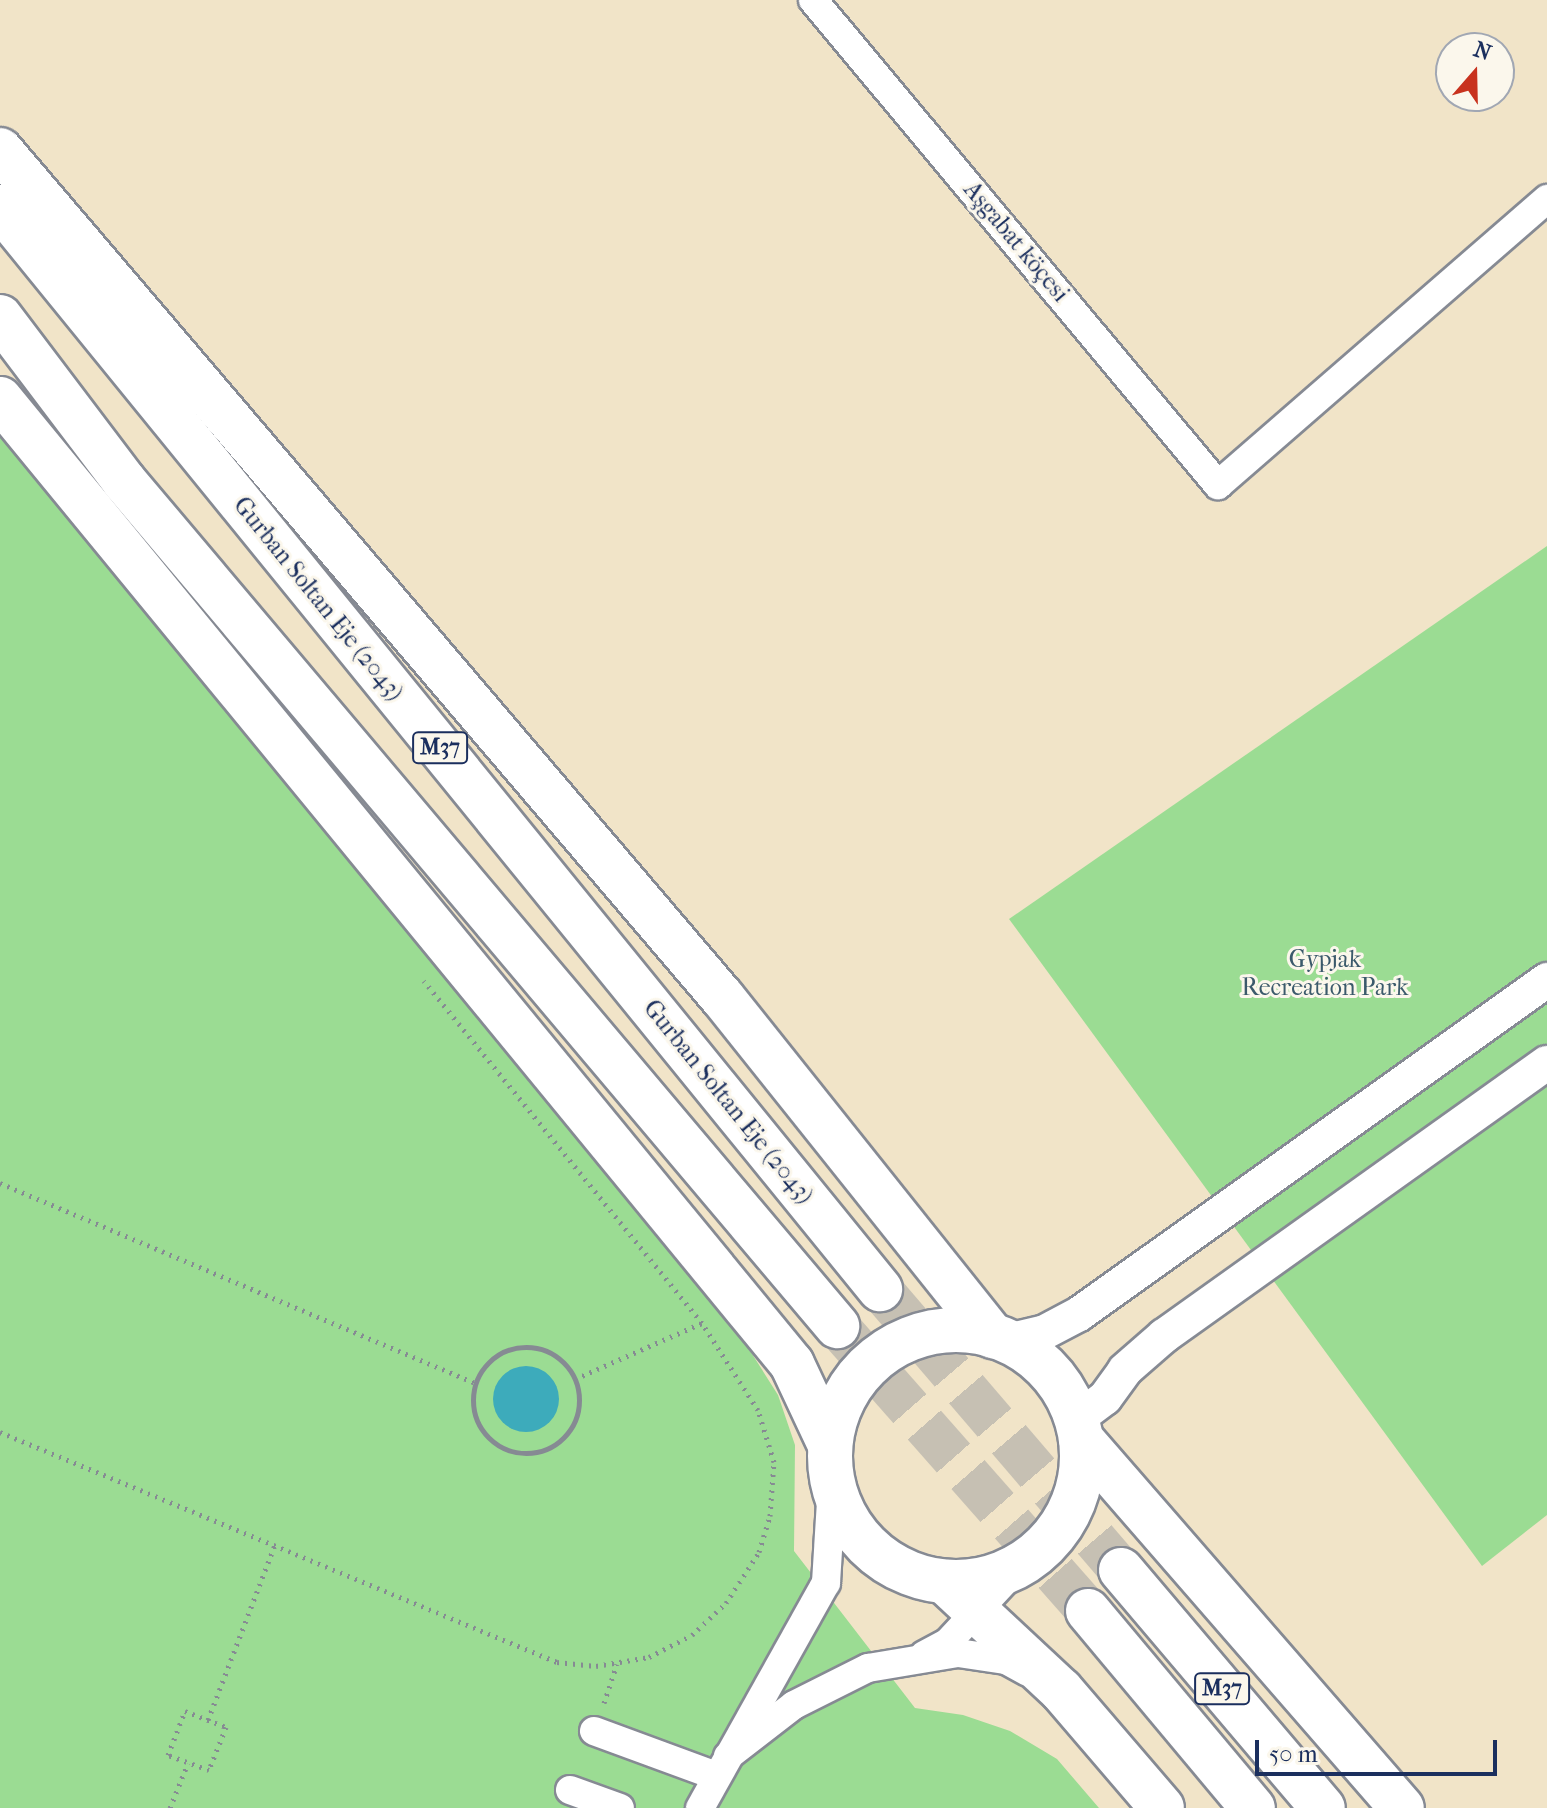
<!DOCTYPE html>
<html>
<head>
<meta charset="utf-8">
<style>
	body { margin:0 }
	#map { position:relative; width:1547px; height:1808px; overflow:hidden; background:#f1e4c8; font-family:"IM FELL French Canon",serif }
	div>[style] { position:absolute }
	.green>* { inset:0; background:#9bdc93 }
	.water>* { inset:0; background:#3dabbb }
	.round { border-radius:50% }
	.trunk-tunnel>* { height:44px; margin-top:-22px; transform-origin:0; background:repeating-linear-gradient(90deg,#c6c0b3 0 44px,transparent 0 66px) }
	.path>* { height:5px; margin-top:-2.5px; transform-origin:0; background:repeating-linear-gradient(90deg,#868a93 0 2px,transparent 0 8px) }
	.path>.ring { margin:-2.5px; padding:0; box-sizing:content-box; background:none; border:5px solid #868a93; border-radius:50% }
	.roads { filter:drop-shadow(2px 0 #868a93) drop-shadow(-2px 0 #868a93) drop-shadow(0 2px #868a93) drop-shadow(0 -2px #868a93) }
	.minor>* { height:28px; margin:-14px; padding:0 14px; transform-origin:14px; border-radius:14px; background:#fff }
	.tertiary>* { height:34px; margin:-17px; padding:0 17px; transform-origin:17px; border-radius:17px; background:#fff }
	.trunk>* { height:44px; margin:-22px; padding:0 22px; transform-origin:22px; border-radius:22px; background:#fff }
	.trunk>.ring { margin:-22px; padding:0; box-sizing:content-box; background:none; border:44px solid #fff; border-radius:50% }
	span { translate:-50% -50%; white-space:nowrap; text-align:center; line-height:1.15; -webkit-text-stroke:6px #fbf7ec; paint-order:stroke }
	.shield-label span { padding:2px 6px; background:#fbf7ec; border:2px solid; border-radius:6px; -webkit-text-stroke-width:0 }
	.shield-label { font-size:22px; color:#1b2f5e; font-weight:700 }
	.street-label { font-size:24px; color:#1b2f5e }
	.park-label { font-size:24px; color:#3b5a6b }
	.north { position:absolute; left:1435px; top:32px; width:80px; height:80px; box-sizing:border-box; background:#fbf7ec; border:2px solid #a1a7b3; border-radius:50%; rotate:20deg; font-size:22px; font-weight:700; line-height:32px; text-align:center; color:#1b2f5e }
	.north::after { content:''; display:block; margin:auto; width:28px; height:36px; background:#c8321e; clip-path:polygon(50% 0,100% 100%,50% 72%,0 100%) }
	.scale { position:absolute; left:1255px; top:1740px; width:242px; height:36px; box-sizing:border-box; border:4px solid #1b2f5e; border-top:0; padding-left:10px; font-size:24px; line-height:28px; white-space:nowrap; color:#1b2f5e; -webkit-text-stroke:6px #fbf7ec; paint-order:stroke }
</style>
</head>
<body>
<div id="map">
	<div class="green">
		<div style="clip-path:polygon(0 431px,747px 1346px,778px 1395px,795px 1445px,794px 1551px,915px 1708px,963px 1715px,1010px 1731px,1057px 1759px,1099px 1808px,0 1808px)"></div>
		<div style="clip-path:polygon(1547px 546px,1547px 1515px,1482px 1566px,1009px 919px)"></div>
	</div>
	<div class="water">
		<div class="round" style="left:493px;top:1366px;width:66px;height:66px"></div>
	</div>
	<div class="trunk-tunnel">
		<div style="left:880px;top:1289px;width:370px;rotate:49.4deg"></div>
		<div style="left:837px;top:1326px;width:380px;rotate:48.6deg"></div>
	</div>
	<div class="path">
		<div style="left:0;top:1183px;width:515px;rotate:22.83deg"></div>
		<div class="ring" style="left:473px;top:1347px;width:101px;height:101px"></div>
		<div style="left:575px;top:1379px;width:139px;rotate:-23.8deg"></div>
		<div style="left:0;top:1432px;width:603px;rotate:22.44deg"></div>
		<div style="left:557px;top:1662px;width:39px;rotate:6deg"></div>
		<div style="left:596px;top:1666px;width:54px;rotate:-9.6deg"></div>
		<div style="left:649px;top:1657px;width:48px;rotate:-27.1deg"></div>
		<div style="left:692px;top:1635px;width:47px;rotate:-43.3deg"></div>
		<div style="left:726px;top:1603px;width:61px;rotate:-57.1deg"></div>
		<div style="left:759px;top:1552px;width:38px;rotate:-73deg"></div>
		<div style="left:770px;top:1516px;width:54px;rotate:-85.8deg"></div>
		<div style="left:774px;top:1462px;width:54px;rotate:-107.1deg"></div>
		<div style="left:758px;top:1410px;width:103px;rotate:-122.8deg"></div>
		<div style="left:702px;top:1323px;width:441px;rotate:-129.1deg"></div>
		<div style="left:604px;top:1703px;width:41px;rotate:-71.6deg"></div>
		<div style="left:185px;top:1711px;width:44px;rotate:21.3deg"></div>
		<div style="left:226px;top:1727px;width:46px;rotate:111.6deg"></div>
		<div style="left:209px;top:1770px;width:44px;rotate:-159.9deg"></div>
		<div style="left:168px;top:1755px;width:47px;rotate:-68.9deg"></div>
		<div style="left:208px;top:1720px;width:187px;rotate:-69.1deg"></div>
		<div style="left:170px;top:1808px;width:48px;rotate:-68.2deg"></div>
	</div>
	<div class="roads">
		<div class="minor">
			<div style="left:813px;top:0;width:632px;rotate:50.14deg"></div>
			<div style="left:1218px;top:485px;width:436px;rotate:-41deg"></div>
			<div style="left:924px;top:1655px;width:27px;rotate:-28deg"></div>
			<div style="left:948px;top:1642px;width:103px;rotate:-47deg"></div>
			<div style="left:594px;top:1731px;width:130px;rotate:20.2deg"></div>
			<div style="left:728px;top:1756px;width:83px;rotate:-37.7deg"></div>
			<div style="left:794px;top:1705px;width:83px;rotate:-26.6deg"></div>
			<div style="left:868px;top:1668px;width:91px;rotate:-9.5deg"></div>
			<div style="left:958px;top:1653px;width:49px;rotate:8.3deg"></div>
			<div style="left:1006px;top:1660px;width:25px;rotate:29deg"></div>
			<div style="left:570px;top:1790px;width:53px;rotate:19.8deg"></div>
			<div style="left:700px;top:1808px;width:258px;rotate:-60.8deg"></div>
			<div style="left:826px;top:1583px;width:99px;rotate:-86.5deg"></div>
		</div>
		<div class="tertiary">
			<div style="left:1007px;top:1341px;width:37px;rotate:-13deg"></div>
			<div style="left:1043px;top:1333px;width:41px;rotate:-27.8deg"></div>
			<div style="left:1079px;top:1314px;width:575px;rotate:-35.51deg"></div>
			<div style="left:1077px;top:1419px;width:35px;rotate:-37deg"></div>
			<div style="left:1105px;top:1398px;width:34px;rotate:-54deg"></div>
			<div style="left:1125px;top:1370px;width:52px;rotate:-41.1deg"></div>
			<div style="left:1164px;top:1336px;width:470px;rotate:-35.5deg"></div>
		</div>
		<div class="trunk">
			<div style="left:0;top:150px;width:1113px;rotate:49.56deg"></div>
			<div style="left:722px;top:997px;width:434px;rotate:51.4deg"></div>
			<div style="left:0;top:207px;width:1395px;rotate:50.88deg"></div>
			<div style="left:0;top:317px;width:206px;rotate:52.9deg"></div>
			<div style="left:124px;top:481px;width:1106px;rotate:49.84deg"></div>
			<div style="left:0;top:399px;width:1248px;rotate:50.62deg"></div>
			<div style="left:792px;top:1364px;width:87px;rotate:64.9deg"></div>
			<div class="ring" style="left:830px;top:1330px;width:208px;height:208px"></div>
			<div style="left:1081px;top:1439px;width:489px;rotate:49deg"></div>
			<div style="left:1121px;top:1570px;width:312px;rotate:49.7deg"></div>
			<div style="left:945px;top:1582px;width:158px;rotate:43deg"></div>
			<div style="left:1061px;top:1690px;width:155px;rotate:49.4deg"></div>
			<div style="left:1088px;top:1611px;width:257px;rotate:50.1deg"></div>
		</div>
	</div>
	<div class="shield-label">
		<span style="left:440px;top:748px">M37</span>
		<span style="left:1222px;top:1689px">M37</span>
	</div>
	<div class="street-label">
		<span style="left:1016px;top:242px;rotate:50deg">Aşgabat köçesi</span>
		<span style="left:318px;top:599px;rotate:51deg">Gurban Soltan Eje (2043)</span>
		<span style="left:728px;top:1102px;rotate:51deg">Gurban Soltan Eje (2043)</span>
	</div>
	<div class="park-label">
		<span style="left:1325px;top:974px">Gypjak<br>Recreation Park</span>
	</div>
	<div class="north">N</div>
	<div class="scale">50 m</div>
</div>
</body>
</html>
